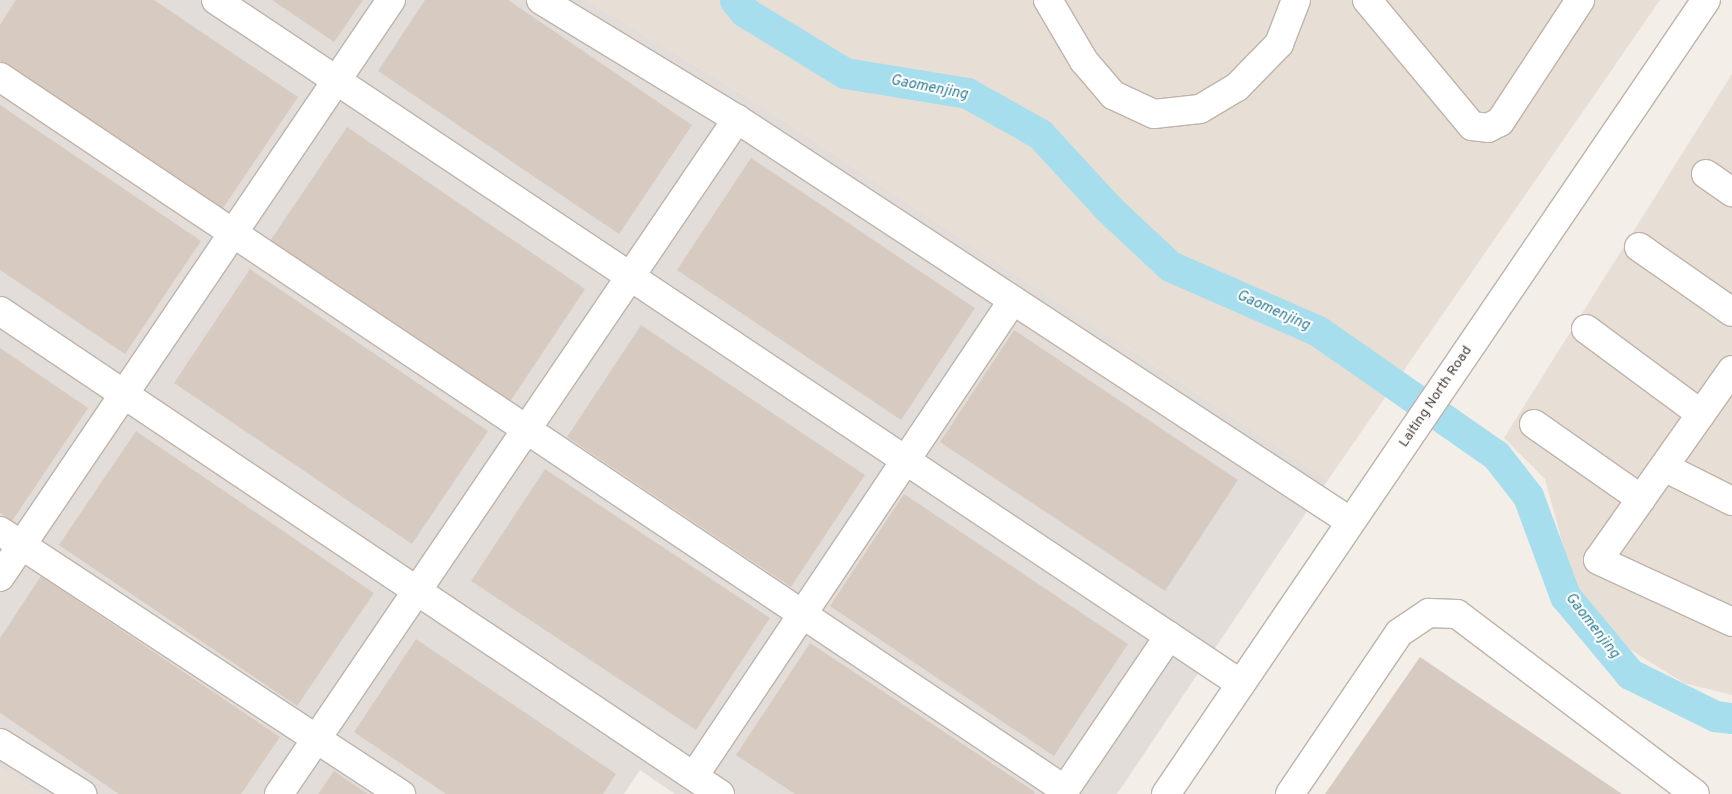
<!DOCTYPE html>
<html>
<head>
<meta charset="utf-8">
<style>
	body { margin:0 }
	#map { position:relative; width:1732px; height:794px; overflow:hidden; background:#f3eee8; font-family:Overpass,sans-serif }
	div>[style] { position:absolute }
	.residential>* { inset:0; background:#e7ded6 }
	.industrial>* { inset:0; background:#e3ddd9 }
	.canal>* { height:31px; margin:-15.5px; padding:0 15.5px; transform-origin:15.5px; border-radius:15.5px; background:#a6deed }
	.building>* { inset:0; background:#d7cac1 }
	.roads { filter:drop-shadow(1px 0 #beb4ab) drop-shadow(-1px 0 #beb4ab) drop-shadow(0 1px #beb4ab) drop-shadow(0 -1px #beb4ab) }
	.minor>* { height:28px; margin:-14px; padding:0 14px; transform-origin:14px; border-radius:14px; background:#fff }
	span { translate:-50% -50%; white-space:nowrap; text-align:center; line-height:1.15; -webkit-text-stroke:4px #fff; paint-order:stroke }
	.street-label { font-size:14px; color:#463d37 }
	.water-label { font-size:15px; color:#2f7e96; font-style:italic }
</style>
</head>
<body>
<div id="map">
	<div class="residential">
		<div style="clip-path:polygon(587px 0,1660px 0,1328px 480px,744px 95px)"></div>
		<div style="clip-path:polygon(1732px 74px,1732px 695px,1684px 683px,1618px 642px,1575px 589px,1545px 479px,1504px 438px)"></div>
		<div style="clip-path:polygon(0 768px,42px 794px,0 794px)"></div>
	</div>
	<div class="industrial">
		<div style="clip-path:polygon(0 0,587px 0,744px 95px,1328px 480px,1117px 794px,675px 794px,640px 770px,624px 794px,42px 794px,0 768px)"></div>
	</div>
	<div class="canal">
		<div style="left:735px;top:0;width:16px;rotate:50deg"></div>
		<div style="left:745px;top:12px;width:117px;rotate:31.4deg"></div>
		<div style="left:845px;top:73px;width:124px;rotate:9.3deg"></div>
		<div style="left:967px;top:93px;width:84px;rotate:29.3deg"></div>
		<div style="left:1040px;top:134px;width:102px;rotate:47.4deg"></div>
		<div style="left:1109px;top:209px;width:83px;rotate:43.1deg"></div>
		<div style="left:1170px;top:266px;width:162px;rotate:23.7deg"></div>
		<div style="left:1318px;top:331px;width:217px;rotate:34.9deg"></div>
		<div style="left:1496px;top:455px;width:52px;rotate:52deg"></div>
		<div style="left:1528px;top:496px;width:107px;rotate:69.7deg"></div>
		<div style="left:1565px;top:596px;width:102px;rotate:50.2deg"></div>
		<div style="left:1630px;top:674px;width:95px;rotate:26.3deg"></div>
		<div style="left:1715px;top:716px;width:17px;rotate:7deg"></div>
	</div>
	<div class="building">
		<div style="clip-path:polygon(16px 0,154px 0,298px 97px,221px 211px,0 61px,0 25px)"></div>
		<div style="clip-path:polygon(272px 0,363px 0,334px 42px)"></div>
		<div style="clip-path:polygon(425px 0,508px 0,692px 125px,619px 234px,378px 71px)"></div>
		<div style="clip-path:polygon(0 105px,201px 241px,125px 354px,0 270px)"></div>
		<div style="clip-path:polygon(347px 127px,585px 289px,509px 403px,270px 241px)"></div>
		<div style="clip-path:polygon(751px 158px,975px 308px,901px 420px,677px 270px)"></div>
		<div style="clip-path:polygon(250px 269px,488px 431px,412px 544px,174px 383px)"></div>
		<div style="clip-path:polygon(641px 325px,865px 475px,791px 587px,567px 437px)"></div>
		<div style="clip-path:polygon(1014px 330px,1238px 480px,1165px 591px,940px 442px)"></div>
		<div style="clip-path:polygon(0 348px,88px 408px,12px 521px,0 513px)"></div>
		<div style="clip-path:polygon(136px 431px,374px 593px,297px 706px,59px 545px)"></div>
		<div style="clip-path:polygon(545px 469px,770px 618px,696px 730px,471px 581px)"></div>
		<div style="clip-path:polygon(904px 494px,1128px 644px,1054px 756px,830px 606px)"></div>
		<div style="clip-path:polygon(41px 576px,280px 737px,241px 794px,119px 794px,0 713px,0 638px)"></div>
		<div style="clip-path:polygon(416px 639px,616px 774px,603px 794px,446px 794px,354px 732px)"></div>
		<div style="clip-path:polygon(810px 643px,1035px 792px,1034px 794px,795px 794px,736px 755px)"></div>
		<div style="clip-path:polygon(1420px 657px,1622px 794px,1325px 794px)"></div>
		<div style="clip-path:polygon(334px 771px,368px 794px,318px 794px)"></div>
	</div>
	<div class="roads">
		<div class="minor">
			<div style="left:216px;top:0;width:1232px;rotate:33.72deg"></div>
			<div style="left:541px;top:0;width:229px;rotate:31.3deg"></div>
			<div style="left:737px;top:119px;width:734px;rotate:33.28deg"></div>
			<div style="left:1048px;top:0;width:71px;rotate:59.5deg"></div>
			<div style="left:1084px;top:61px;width:45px;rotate:49.5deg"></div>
			<div style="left:1113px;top:95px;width:45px;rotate:24.9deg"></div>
			<div style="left:1154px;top:114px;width:46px;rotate:-6.2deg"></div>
			<div style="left:1200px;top:109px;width:43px;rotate:-30.7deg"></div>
			<div style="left:1237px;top:87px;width:60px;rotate:-45.7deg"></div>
			<div style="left:1279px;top:44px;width:47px;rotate:-68.9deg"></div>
			<div style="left:1367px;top:0;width:164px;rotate:50.2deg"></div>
			<div style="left:1472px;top:126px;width:16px;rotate:7deg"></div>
			<div style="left:1488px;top:128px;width:13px;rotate:-27deg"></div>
			<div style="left:1500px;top:122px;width:146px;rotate:-56.7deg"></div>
			<div style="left:0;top:77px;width:1282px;rotate:33.8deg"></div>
			<div style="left:1706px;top:174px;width:32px;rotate:35deg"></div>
			<div style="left:1639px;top:247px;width:113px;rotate:35deg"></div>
			<div style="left:0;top:311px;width:867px;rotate:33.86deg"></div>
			<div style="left:1586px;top:329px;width:143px;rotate:36.5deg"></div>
			<div style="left:1732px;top:370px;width:232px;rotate:125.2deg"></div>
			<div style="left:1598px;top:560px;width:148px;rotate:24.8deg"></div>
			<div style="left:1534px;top:424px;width:131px;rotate:35deg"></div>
			<div style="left:1664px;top:467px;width:76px;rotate:26.6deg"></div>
			<div style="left:0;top:531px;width:480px;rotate:33.3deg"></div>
			<div style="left:0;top:577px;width:697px;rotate:-55.88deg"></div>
			<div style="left:0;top:743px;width:97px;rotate:31.9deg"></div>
			<div style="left:694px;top:776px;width:573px;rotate:-56.17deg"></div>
			<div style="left:279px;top:794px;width:816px;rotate:-55.84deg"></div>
			<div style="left:1062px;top:794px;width:191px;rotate:-55.9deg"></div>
			<div style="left:1166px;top:794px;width:960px;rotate:-55.78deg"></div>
			<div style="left:1290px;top:794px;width:194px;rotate:-55.9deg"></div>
			<div style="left:1399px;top:633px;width:36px;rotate:-34deg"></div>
			<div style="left:1429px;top:613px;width:28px;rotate:2deg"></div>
			<div style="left:1457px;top:614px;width:298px;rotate:37.1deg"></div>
		</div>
	</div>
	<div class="street-label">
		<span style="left:1436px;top:397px;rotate:-56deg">Laiting North Road</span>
	</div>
	<div class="water-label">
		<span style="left:929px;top:88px;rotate:11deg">Gaomenjing</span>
		<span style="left:1273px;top:311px;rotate:24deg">Gaomenjing</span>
		<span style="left:1592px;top:626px;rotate:52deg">Gaomenjing</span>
	</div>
</div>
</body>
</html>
